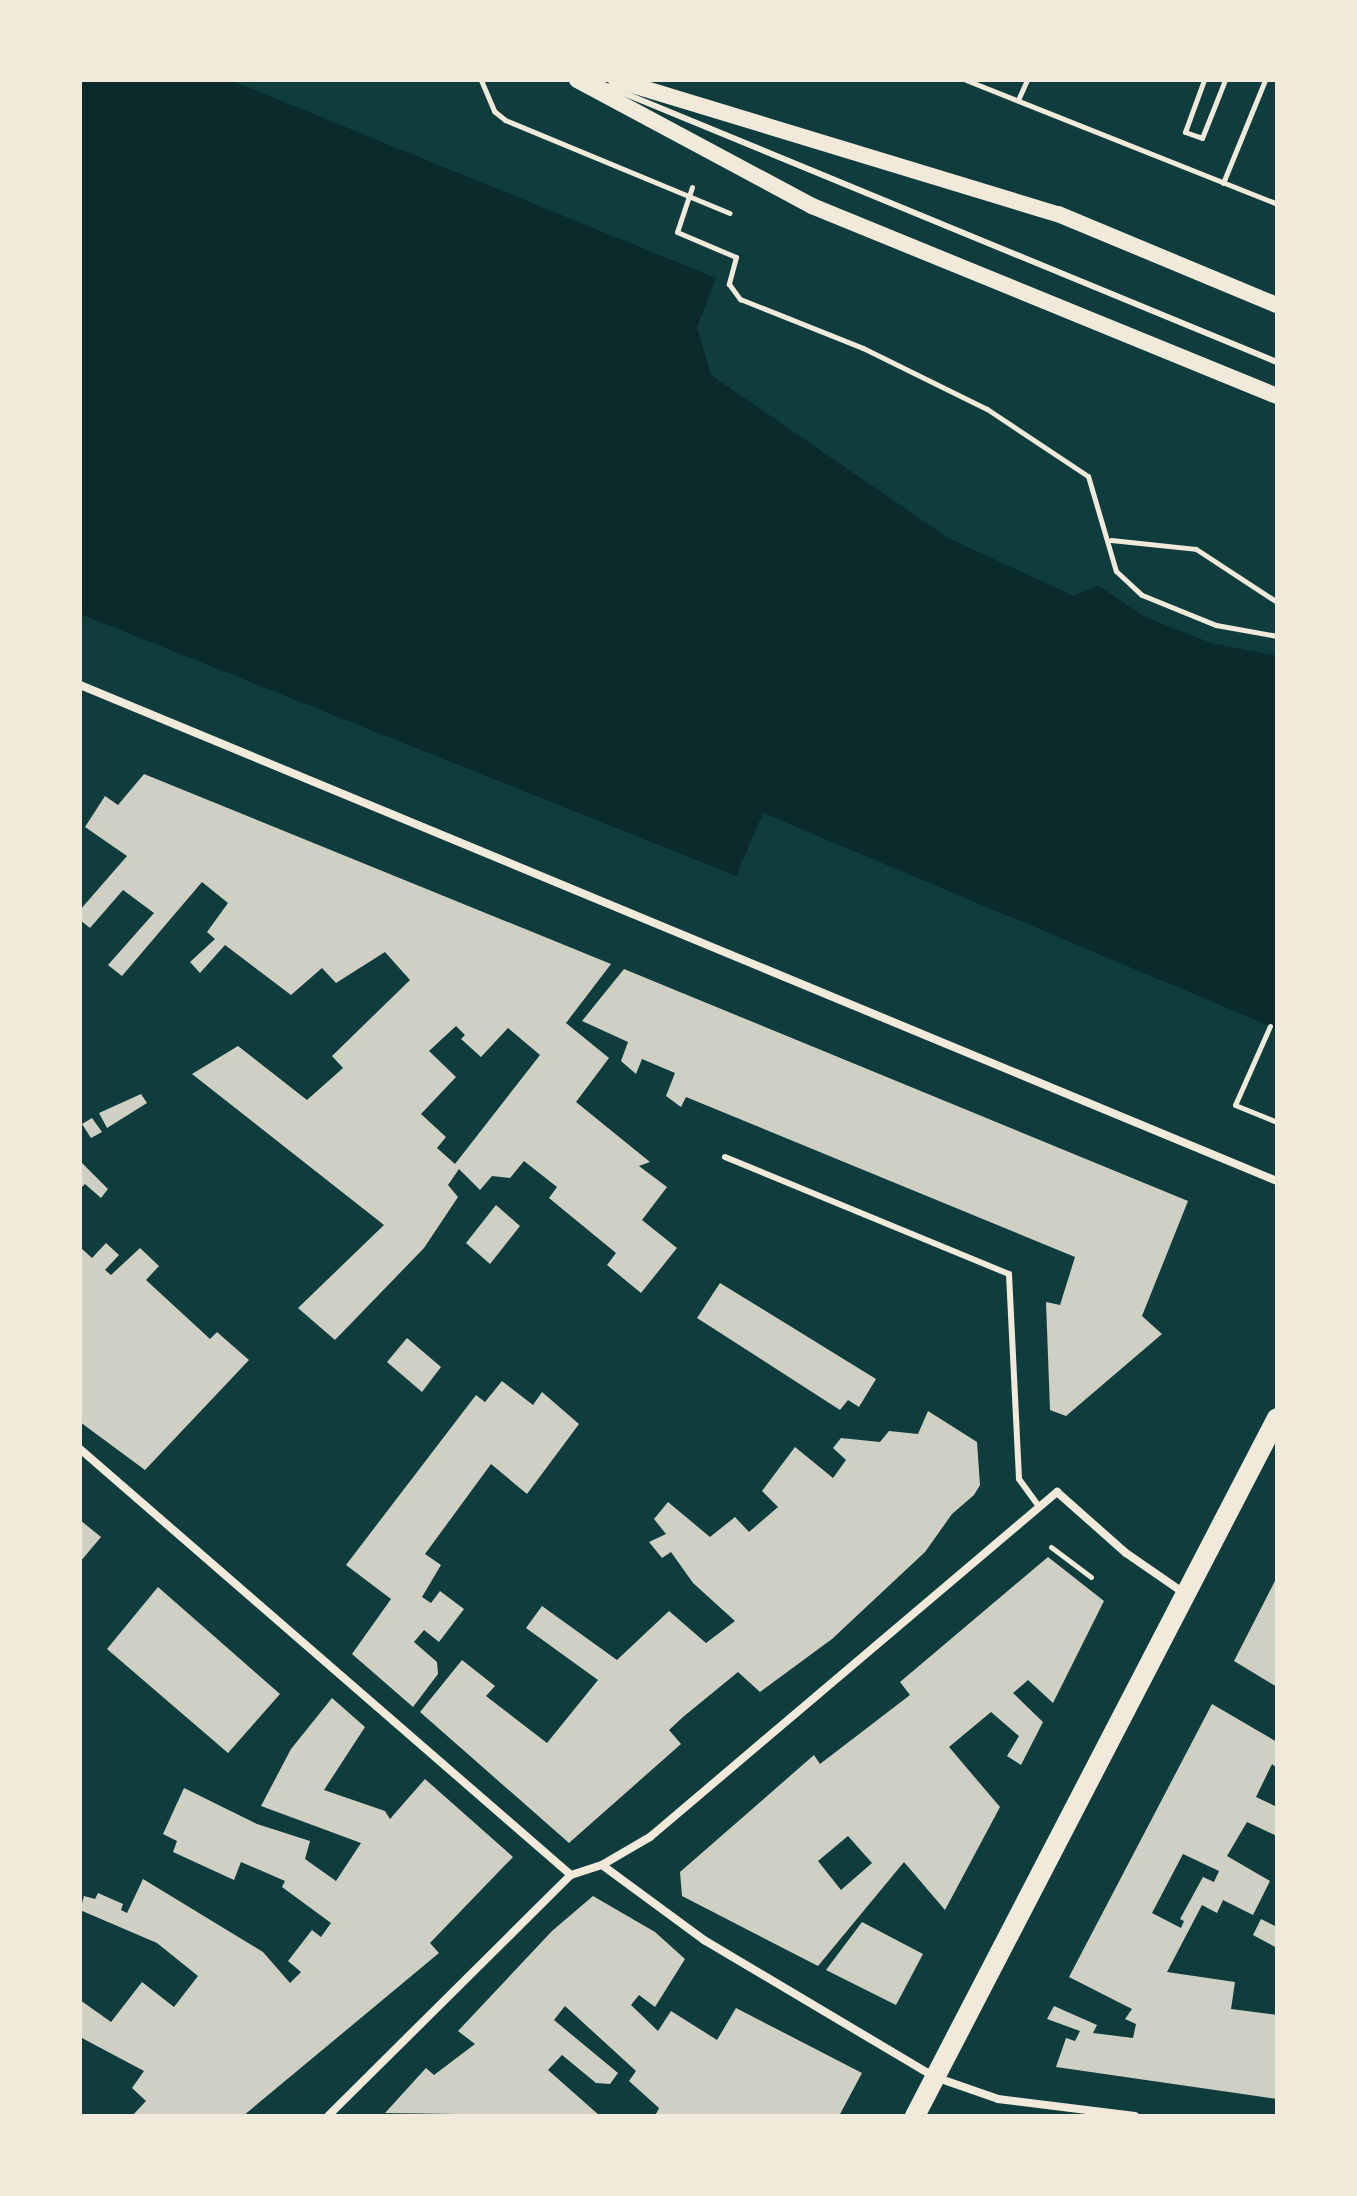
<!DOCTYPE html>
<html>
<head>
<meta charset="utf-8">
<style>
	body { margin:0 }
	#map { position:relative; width:1357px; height:2196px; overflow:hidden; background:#0f3d3e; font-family:"Source Sans 3",sans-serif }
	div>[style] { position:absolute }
	.water>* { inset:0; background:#0a2a2b }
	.building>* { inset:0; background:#cfcfc3 }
	.path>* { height:5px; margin:-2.5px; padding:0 2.5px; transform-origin:2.5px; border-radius:2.5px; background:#f1e9da }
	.service>* { height:6px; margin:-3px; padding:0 3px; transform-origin:3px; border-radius:3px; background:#f1e9da }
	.minor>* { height:8px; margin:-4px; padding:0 4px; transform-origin:4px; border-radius:4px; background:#f1e9da }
	.secondary>* { height:16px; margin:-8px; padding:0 8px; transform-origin:8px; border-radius:8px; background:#f1e9da }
	.primary>* { height:20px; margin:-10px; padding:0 10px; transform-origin:10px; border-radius:10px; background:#f1e9da }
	span { translate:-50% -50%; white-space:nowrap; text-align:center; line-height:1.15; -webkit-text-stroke:8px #f1e9da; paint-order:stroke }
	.frame { position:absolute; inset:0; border:82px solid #f1e9da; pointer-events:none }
</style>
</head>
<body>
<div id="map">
	<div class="water">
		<div style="clip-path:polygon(80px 80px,230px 80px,716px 278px,697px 327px,711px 375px,948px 538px,1074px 596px,1098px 585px,1143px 616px,1211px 643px,1277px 656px,1277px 1029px,763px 813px,736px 876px,80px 614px)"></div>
	</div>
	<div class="building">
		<div style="clip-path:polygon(evenodd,144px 774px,611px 964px,566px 1023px,609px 1058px,576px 1102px,650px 1162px,639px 1166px,667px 1187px,642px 1220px,677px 1248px,641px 1293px,607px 1265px,616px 1253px,549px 1198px,557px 1187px,524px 1161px,510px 1178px,492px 1176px,480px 1190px,459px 1169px,448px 1185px,458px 1197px,424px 1248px,335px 1340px,298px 1308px,384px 1225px,192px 1074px,238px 1046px,307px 1100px,343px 1068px,332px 1056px,410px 980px,385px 952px,336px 983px,322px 968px,291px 995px,225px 945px,200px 973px,190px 962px,215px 939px,207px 932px,228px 903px,202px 882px,122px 976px,108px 965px,154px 913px,123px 890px,90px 928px,80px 920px,80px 910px,127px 856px,85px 827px,105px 796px,118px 805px,144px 774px,456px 1026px,465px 1035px,461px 1039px,481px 1057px,508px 1028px,540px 1055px,455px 1164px,437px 1148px,446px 1137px,421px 1114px,456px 1077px,429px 1051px,456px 1026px)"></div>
		<div style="clip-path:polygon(624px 969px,1188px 1201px,1142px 1316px,1162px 1334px,1066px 1416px,1050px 1410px,1046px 1302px,1060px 1305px,1075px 1257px,686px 1097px,681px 1107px,666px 1096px,675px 1073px,642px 1059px,636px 1074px,621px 1061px,628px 1042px,582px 1021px)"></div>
		<div style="clip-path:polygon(141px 1094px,147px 1103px,107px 1128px,99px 1113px)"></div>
		<div style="clip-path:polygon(92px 1118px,102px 1132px,91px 1138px,82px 1124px)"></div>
		<div style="clip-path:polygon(80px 1161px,108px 1189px,101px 1198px,85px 1184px,80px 1189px)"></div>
		<div style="clip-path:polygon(496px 1205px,520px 1226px,490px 1264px,466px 1243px)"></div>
		<div style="clip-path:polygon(106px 1243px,119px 1255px,105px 1270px,111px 1275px,140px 1248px,159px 1266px,146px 1280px,210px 1339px,217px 1332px,249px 1360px,145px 1470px,80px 1422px,80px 1247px,92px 1258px)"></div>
		<div style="clip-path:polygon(720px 1283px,876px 1379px,859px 1407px,848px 1400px,840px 1410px,697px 1318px)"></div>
		<div style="clip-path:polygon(407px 1338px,441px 1367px,422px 1392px,387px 1362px)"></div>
		<div style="clip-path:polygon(502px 1381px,533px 1405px,542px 1392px,579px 1424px,527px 1494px,491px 1464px,425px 1554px,441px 1565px,422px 1597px,431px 1603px,440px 1591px,464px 1609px,439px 1642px,424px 1630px,414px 1642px,437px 1662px,438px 1674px,413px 1707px,352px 1654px,391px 1599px,346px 1565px,476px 1395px,485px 1402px)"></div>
		<div style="clip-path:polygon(928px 1411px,977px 1442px,980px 1485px,974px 1495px,952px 1514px,925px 1552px,832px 1639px,760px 1692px,738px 1672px,683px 1717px,669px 1730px,681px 1744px,569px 1843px,420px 1712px,462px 1660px,495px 1686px,486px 1696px,547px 1743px,598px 1680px,526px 1628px,542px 1606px,617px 1660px,669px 1611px,706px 1643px,735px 1621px,693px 1583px,671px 1552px,662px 1558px,649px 1542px,666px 1534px,654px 1519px,668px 1502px,710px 1537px,735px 1517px,749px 1532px,778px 1507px,762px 1491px,795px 1447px,833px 1478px,846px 1460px,833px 1448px,841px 1438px,880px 1442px,889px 1431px,918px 1434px)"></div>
		<div style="clip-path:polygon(80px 1520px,101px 1537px,80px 1562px)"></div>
		<div style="clip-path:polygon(evenodd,1048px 1557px,1104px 1601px,1053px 1703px,1028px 1680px,1013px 1693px,1043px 1722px,1021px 1765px,1007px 1756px,1019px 1736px,991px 1712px,949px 1747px,1000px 1807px,945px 1910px,904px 1862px,818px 1966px,682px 1896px,680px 1872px,814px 1755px,820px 1764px,910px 1695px,900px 1682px,1048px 1557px,848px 1836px,872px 1863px,841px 1890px,818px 1861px,848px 1836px)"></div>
		<div style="clip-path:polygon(1277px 1577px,1277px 1687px,1234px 1661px)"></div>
		<div style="clip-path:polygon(158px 1587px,280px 1694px,228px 1753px,107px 1649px)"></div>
		<div style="clip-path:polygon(332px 1698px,365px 1727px,324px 1790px,385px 1811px,390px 1819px,425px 1779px,513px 1857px,430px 1943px,439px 1953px,243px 2116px,132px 2116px,146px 2101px,132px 2088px,144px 2071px,80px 2037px,80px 2000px,111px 2022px,142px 1982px,174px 2007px,198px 1976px,157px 1943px,80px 1910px,84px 1896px,95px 1899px,98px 1893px,123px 1904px,121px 1910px,127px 1913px,143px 1879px,263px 1952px,290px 1983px,301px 1972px,288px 1961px,312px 1930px,321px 1937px,331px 1923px,282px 1887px,285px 1881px,241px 1862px,234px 1880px,173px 1852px,177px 1841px,163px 1834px,184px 1788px,257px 1824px,310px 1841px,305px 1859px,336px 1881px,361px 1843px,261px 1806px,291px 1749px)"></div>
		<div style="clip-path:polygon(evenodd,1212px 1704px,1277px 1742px,1277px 1768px,1272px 1764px,1256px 1797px,1277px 1807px,1277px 1836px,1247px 1822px,1227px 1856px,1270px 1881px,1253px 1915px,1223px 1900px,1217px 1913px,1202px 1905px,1167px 1972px,1235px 1982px,1231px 2009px,1277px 2015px,1277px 2099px,1056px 2067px,1066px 2038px,1075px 2041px,1080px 2031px,1047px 2019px,1054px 2006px,1097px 2025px,1093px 2033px,1133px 2038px,1136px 2024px,1125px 2019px,1132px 2009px,1069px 1977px,1212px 1704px,1183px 1854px,1219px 1871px,1214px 1882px,1203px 1877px,1180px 1919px,1184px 1921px,1181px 1928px,1152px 1913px,1183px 1854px)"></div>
		<div style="clip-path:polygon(593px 1896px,655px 1932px,685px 1959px,655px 2007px,639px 1995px,631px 2005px,658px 2031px,671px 2011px,717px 2040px,736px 2008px,862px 2073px,839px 2116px,655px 2116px,659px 2108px,629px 2081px,636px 2071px,565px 2006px,554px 2020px,618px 2073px,610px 2084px,596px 2083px,562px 2055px,548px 2070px,600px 2116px,385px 2113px,426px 2068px,434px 2075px,475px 2044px,458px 2031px,552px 1931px)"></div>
		<div style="clip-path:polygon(1261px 1919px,1277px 1927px,1277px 1948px,1253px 1935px)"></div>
		<div style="clip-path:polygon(862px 1922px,923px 1954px,896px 2005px,826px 1970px)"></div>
	</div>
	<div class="path">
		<div style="left:481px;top:80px;width:34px;rotate:67deg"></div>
		<div style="left:494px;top:111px;width:14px;rotate:39deg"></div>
		<div style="left:505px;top:120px;width:243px;rotate:22.5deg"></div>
		<div style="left:966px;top:80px;width:335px;rotate:21.7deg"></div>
		<div style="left:1204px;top:80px;width:55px;rotate:110.1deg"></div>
		<div style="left:1185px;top:132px;width:18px;rotate:19deg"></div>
		<div style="left:1202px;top:138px;width:62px;rotate:-68.4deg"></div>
		<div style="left:1018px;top:100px;width:22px;rotate:-66deg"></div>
		<div style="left:1223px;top:183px;width:111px;rotate:-67.8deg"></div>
		<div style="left:692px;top:187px;width:47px;rotate:108.4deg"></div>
		<div style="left:677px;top:232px;width:64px;rotate:23deg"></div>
		<div style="left:736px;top:257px;width:28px;rotate:105deg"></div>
		<div style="left:729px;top:284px;width:19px;rotate:54deg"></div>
		<div style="left:740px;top:299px;width:132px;rotate:21.7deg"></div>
		<div style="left:863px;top:348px;width:138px;rotate:26.2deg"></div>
		<div style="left:987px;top:409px;width:121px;rotate:33.6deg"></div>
		<div style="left:1088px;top:476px;width:99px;rotate:73.6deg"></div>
		<div style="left:1116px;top:571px;width:35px;rotate:43deg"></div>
		<div style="left:1142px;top:595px;width:80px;rotate:22.1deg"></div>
		<div style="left:1216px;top:625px;width:62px;rotate:10.2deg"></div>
		<div style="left:1111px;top:540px;width:85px;rotate:6deg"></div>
		<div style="left:1196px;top:549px;width:97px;rotate:33.2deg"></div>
		<div style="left:1270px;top:1026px;width:86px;rotate:113.9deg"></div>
		<div style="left:1235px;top:1105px;width:45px;rotate:22deg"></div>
		<div style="left:1051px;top:1547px;width:50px;rotate:36.9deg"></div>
	</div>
	<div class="service">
		<div style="left:592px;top:80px;width:741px;rotate:22.38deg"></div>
		<div style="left:725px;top:1157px;width:307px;rotate:22.4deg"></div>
		<div style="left:1009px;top:1274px;width:205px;rotate:87.2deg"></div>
		<div style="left:1019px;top:1479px;width:34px;rotate:54deg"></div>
	</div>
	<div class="minor">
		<div style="left:80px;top:685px;width:1296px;rotate:22.51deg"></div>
		<div style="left:80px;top:1449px;width:650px;rotate:40.95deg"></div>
		<div style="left:602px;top:1865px;width:127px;rotate:36.3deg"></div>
		<div style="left:704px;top:1940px;width:269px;rotate:30.7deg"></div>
		<div style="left:935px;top:2077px;width:67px;rotate:19.2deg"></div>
		<div style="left:998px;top:2099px;width:138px;rotate:7.1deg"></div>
		<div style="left:328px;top:2116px;width:342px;rotate:-44.8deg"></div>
		<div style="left:571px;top:1875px;width:33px;rotate:-18deg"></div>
		<div style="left:602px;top:1865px;width:56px;rotate:-30.3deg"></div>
		<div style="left:650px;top:1837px;width:534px;rotate:-40.29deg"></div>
		<div style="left:1057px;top:1492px;width:92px;rotate:41.5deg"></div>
		<div style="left:1126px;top:1553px;width:70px;rotate:34.6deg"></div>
	</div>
	<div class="secondary">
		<div style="left:577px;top:80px;width:267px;rotate:28.2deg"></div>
		<div style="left:812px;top:206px;width:502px;rotate:22.23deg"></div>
		<div style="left:616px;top:80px;width:462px;rotate:16.9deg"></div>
		<div style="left:1058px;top:214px;width:237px;rotate:22.6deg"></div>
	</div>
	<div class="primary">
		<div style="left:915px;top:2116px;width:786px;rotate:-62.59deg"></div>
	</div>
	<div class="frame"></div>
</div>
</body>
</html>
